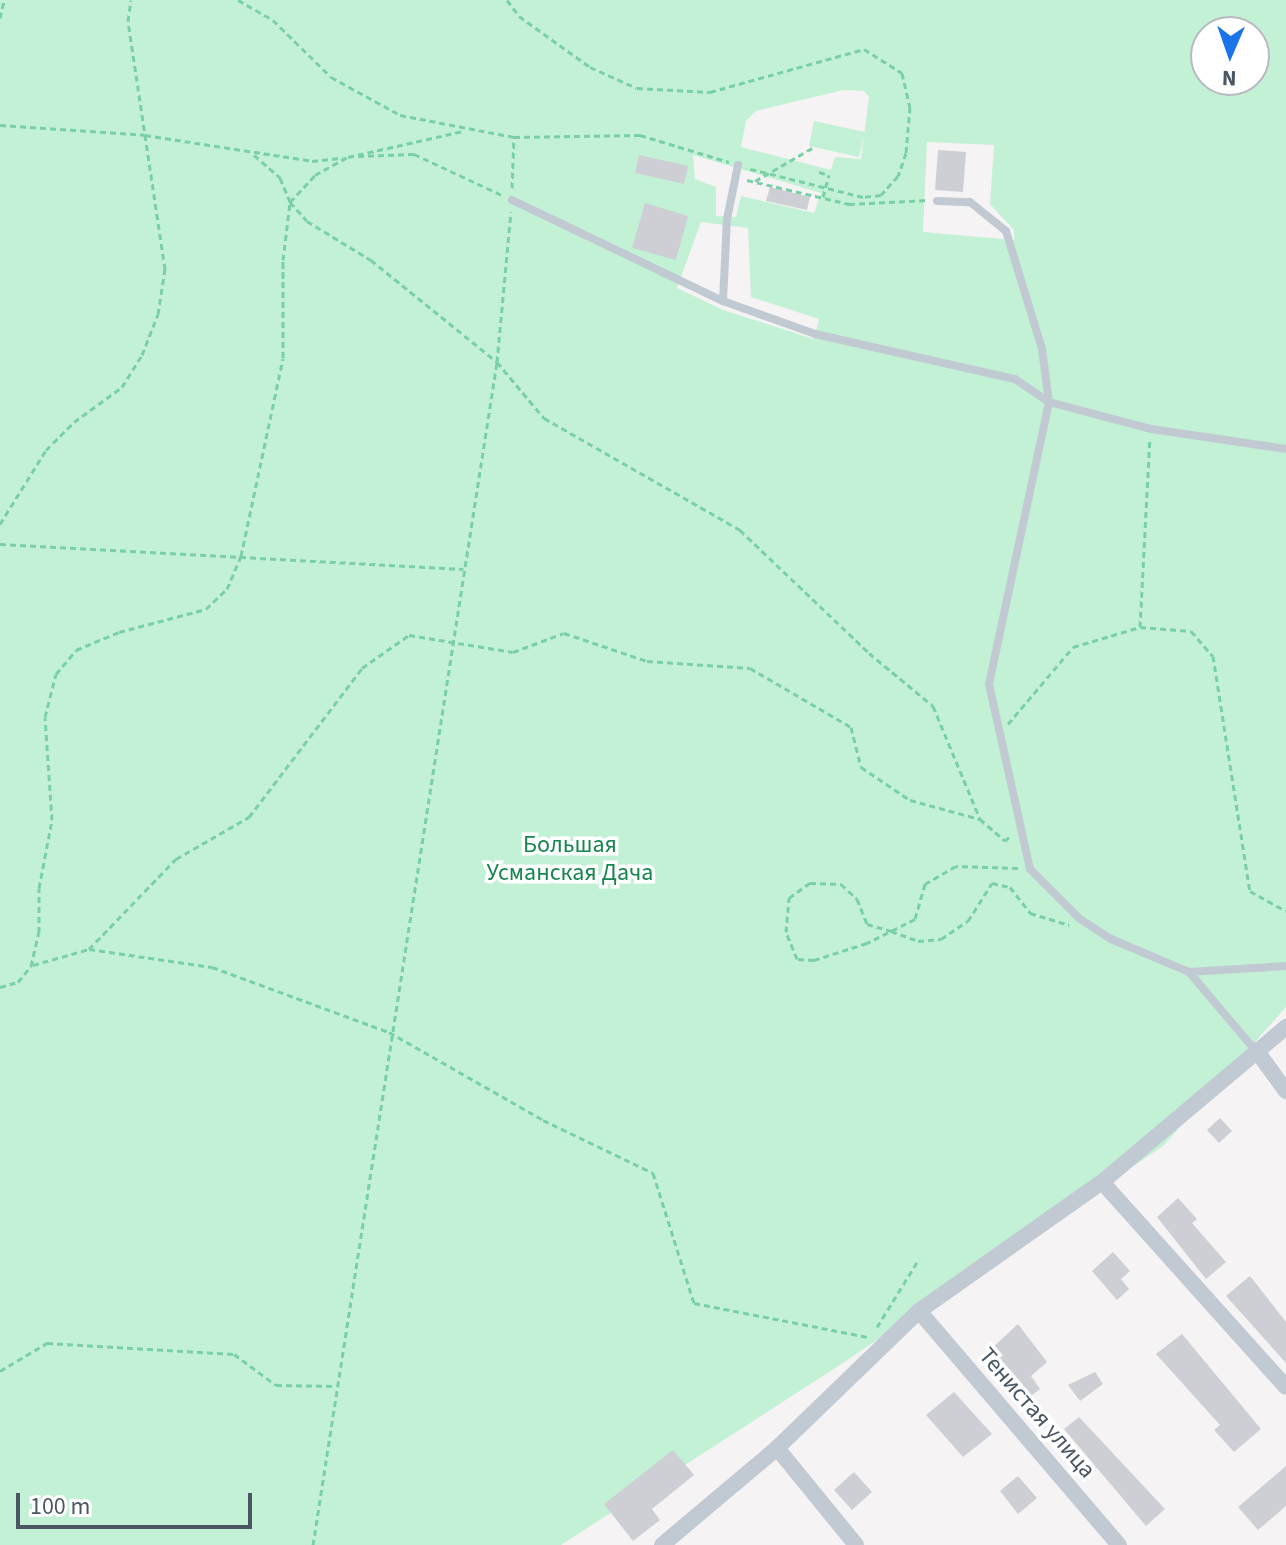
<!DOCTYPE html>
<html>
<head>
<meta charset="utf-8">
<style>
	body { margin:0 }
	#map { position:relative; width:1286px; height:1545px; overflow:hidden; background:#f5f3f3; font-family:"Source Sans 3",sans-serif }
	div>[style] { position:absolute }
	.green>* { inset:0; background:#c3f1d5 }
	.building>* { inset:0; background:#cdcfd5 }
	.path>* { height:3px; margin-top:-1.5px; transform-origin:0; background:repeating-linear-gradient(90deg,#7ad0a6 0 6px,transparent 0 10px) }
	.service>* { height:8px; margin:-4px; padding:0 4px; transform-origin:4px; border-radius:4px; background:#c1cad2 }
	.minor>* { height:16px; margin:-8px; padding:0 8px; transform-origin:8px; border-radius:8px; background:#c1cad2 }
	.path-bridge>* { height:3px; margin-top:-1.5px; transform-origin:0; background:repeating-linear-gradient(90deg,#7ad0a6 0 6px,transparent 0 10px) }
	span { translate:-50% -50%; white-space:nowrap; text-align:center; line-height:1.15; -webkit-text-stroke:7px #fff; paint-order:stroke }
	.park-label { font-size:24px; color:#17864f }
	.street-label { font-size:24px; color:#4a5661 }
	.north { position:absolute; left:1190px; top:16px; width:80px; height:80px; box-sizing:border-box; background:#fff; border:2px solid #b7bbc0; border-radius:50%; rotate:182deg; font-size:22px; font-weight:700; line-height:32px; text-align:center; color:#4a5661 }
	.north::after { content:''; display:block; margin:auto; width:28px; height:36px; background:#1a73e8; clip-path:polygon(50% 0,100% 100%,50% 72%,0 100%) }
	.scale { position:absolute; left:16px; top:1493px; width:236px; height:36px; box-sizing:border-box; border:4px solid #4a5661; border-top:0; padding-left:10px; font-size:24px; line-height:28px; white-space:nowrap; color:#4a5661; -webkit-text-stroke:6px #fff; paint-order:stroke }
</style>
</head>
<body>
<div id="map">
	<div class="green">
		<div style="clip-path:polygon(evenodd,0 0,1286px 0,1286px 1007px,1163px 1146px,840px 1365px,561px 1545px,0 1545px,0 0,1206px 32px,1254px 32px,1254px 80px,1206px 80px,1206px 32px,0 0,843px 90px,864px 91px,869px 97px,861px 159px,835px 157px,831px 170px,741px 147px,746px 121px,756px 111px,843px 90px,0 0,927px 142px,994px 145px,990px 204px,1014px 230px,1014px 240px,923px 232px,927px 142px,0 0,693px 155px,821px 193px,814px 213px,741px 196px,736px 217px,716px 216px,716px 187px,695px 179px,693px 155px,0 0,701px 222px,748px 228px,751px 297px,819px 319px,814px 339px,723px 310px,677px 288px,701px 222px)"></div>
		<div style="clip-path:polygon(814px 121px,865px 132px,859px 157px,809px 146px)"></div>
	</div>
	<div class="building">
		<div style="clip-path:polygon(938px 150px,966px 152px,963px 192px,935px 190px)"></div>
		<div style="clip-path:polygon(639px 155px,688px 166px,684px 184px,635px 173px)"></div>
		<div style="clip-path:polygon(770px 187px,810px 197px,807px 210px,766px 201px)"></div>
		<div style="clip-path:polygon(645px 203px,688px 216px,676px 260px,632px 248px)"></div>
		<div style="clip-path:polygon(1220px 1118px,1232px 1131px,1219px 1143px,1207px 1130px)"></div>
		<div style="clip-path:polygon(1178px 1198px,1197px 1219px,1192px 1223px,1226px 1262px,1206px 1279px,1157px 1217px)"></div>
		<div style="clip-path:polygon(1113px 1252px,1130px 1271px,1121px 1279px,1129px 1289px,1117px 1300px,1092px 1271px)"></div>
		<div style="clip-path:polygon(1250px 1276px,1286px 1322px,1286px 1363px,1226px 1296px)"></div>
		<div style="clip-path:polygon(1018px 1324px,1047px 1362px,1031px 1376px,1040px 1389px,1031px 1396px,991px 1349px)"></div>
		<div style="clip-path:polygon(1182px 1334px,1261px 1429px,1234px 1452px,1214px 1430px,1220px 1425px,1156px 1354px)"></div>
		<div style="clip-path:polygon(1095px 1372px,1103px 1384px,1080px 1401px,1068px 1385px)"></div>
		<div style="clip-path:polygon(954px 1392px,992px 1434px,963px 1457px,926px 1415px)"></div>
		<div style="clip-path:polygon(1079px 1417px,1165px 1509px,1146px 1526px,1064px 1429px)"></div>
		<div style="clip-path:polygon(673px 1450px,694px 1475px,652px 1509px,660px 1520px,633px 1541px,604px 1504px)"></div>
		<div style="clip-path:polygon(1286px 1466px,1286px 1506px,1258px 1530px,1238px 1507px)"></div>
		<div style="clip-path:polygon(854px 1472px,872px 1492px,852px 1510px,834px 1490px)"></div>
		<div style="clip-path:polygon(1018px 1476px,1037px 1498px,1018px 1514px,1000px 1491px)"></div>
	</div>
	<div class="path">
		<div style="left:238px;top:0;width:40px;rotate:29.7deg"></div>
		<div style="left:273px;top:20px;width:81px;rotate:44.5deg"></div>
		<div style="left:331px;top:77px;width:79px;rotate:28.8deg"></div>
		<div style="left:400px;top:115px;width:116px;rotate:10.9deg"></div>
		<div style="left:514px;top:137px;width:126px;rotate:-0.9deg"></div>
		<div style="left:640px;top:135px;width:93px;rotate:16.9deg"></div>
		<div style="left:507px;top:0;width:20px;rotate:53deg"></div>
		<div style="left:519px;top:16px;width:87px;rotate:35.7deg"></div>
		<div style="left:590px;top:67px;width:51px;rotate:24.1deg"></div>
		<div style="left:637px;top:88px;width:73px;rotate:3.1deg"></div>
		<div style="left:710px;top:92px;width:160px;rotate:-15.6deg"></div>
		<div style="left:864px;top:49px;width:45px;rotate:32.3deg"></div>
		<div style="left:902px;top:73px;width:35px;rotate:77deg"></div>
		<div style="left:910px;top:107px;width:46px;rotate:95deg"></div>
		<div style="left:906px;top:153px;width:24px;rotate:109deg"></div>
		<div style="left:898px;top:176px;width:25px;rotate:132deg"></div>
		<div style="left:881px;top:195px;width:18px;rotate:174deg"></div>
		<div style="left:863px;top:197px;width:120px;rotate:-166deg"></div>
		<div style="left:0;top:18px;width:18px;rotate:-77deg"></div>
		<div style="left:0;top:125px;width:145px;rotate:3.9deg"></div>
		<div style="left:145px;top:135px;width:169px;rotate:8.8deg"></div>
		<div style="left:312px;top:161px;width:31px;rotate:-6deg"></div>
		<div style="left:254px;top:155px;width:35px;rotate:41deg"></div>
		<div style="left:280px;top:178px;width:26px;rotate:67deg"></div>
		<div style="left:290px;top:202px;width:25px;rotate:48deg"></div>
		<div style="left:307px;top:221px;width:75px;rotate:31.4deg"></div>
		<div style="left:371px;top:260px;width:162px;rotate:39deg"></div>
		<div style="left:497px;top:362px;width:73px;rotate:50deg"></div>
		<div style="left:544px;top:418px;width:226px;rotate:29.7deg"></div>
		<div style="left:740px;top:530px;width:178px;rotate:43.6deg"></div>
		<div style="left:869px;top:653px;width:83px;rotate:39.6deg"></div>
		<div style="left:933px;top:706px;width:122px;rotate:67.4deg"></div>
		<div style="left:980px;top:819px;width:33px;rotate:41deg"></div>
		<div style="left:1005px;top:841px;width:7px;rotate:-45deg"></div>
		<div style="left:358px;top:156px;width:56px;rotate:-2deg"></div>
		<div style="left:414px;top:154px;width:97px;rotate:25deg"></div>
		<div style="left:819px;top:172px;width:10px;rotate:17deg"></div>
		<div style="left:747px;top:180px;width:105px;rotate:13.2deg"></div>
		<div style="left:849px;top:204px;width:79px;rotate:-2.9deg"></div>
		<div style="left:755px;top:181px;width:68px;rotate:-30deg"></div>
		<div style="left:512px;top:188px;width:51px;rotate:-87.8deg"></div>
		<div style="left:0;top:524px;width:87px;rotate:-58.1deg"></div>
		<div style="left:46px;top:450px;width:40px;rotate:-45deg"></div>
		<div style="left:74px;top:422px;width:59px;rotate:-36.1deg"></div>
		<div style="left:122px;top:387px;width:38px;rotate:-58deg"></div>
		<div style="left:142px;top:355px;width:44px;rotate:-68.7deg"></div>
		<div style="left:158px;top:314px;width:46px;rotate:-81.2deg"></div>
		<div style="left:165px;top:269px;width:251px;rotate:-98.5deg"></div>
		<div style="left:128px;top:21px;width:21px;rotate:-82deg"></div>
		<div style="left:0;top:544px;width:464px;rotate:3.1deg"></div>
		<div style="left:1140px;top:627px;width:188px;rotate:-87deg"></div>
		<div style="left:1008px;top:724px;width:101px;rotate:-49.8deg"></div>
		<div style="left:1073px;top:647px;width:70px;rotate:-16.6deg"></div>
		<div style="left:1140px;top:627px;width:51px;rotate:4.5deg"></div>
		<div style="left:1191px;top:631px;width:33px;rotate:49deg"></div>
		<div style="left:1213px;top:656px;width:238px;rotate:81.1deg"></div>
		<div style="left:1250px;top:891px;width:41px;rotate:29.1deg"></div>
		<div style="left:1018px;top:868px;width:62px;rotate:-178.2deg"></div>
		<div style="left:956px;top:866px;width:36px;rotate:150deg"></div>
		<div style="left:925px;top:884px;width:36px;rotate:106deg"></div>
		<div style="left:915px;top:919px;width:54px;rotate:153.4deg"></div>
		<div style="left:867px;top:943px;width:56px;rotate:162.2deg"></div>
		<div style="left:814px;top:960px;width:17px;rotate:-177deg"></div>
		<div style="left:797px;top:959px;width:29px;rotate:-112deg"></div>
		<div style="left:786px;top:932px;width:34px;rotate:-85deg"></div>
		<div style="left:789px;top:898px;width:26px;rotate:-36deg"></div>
		<div style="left:810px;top:883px;width:31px;rotate:2deg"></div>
		<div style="left:841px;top:884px;width:22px;rotate:43deg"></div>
		<div style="left:857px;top:899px;width:27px;rotate:68deg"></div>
		<div style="left:867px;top:924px;width:25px;rotate:16deg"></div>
		<div style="left:891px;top:931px;width:29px;rotate:20deg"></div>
		<div style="left:918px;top:941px;width:23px;rotate:-5deg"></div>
		<div style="left:941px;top:939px;width:32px;rotate:-34deg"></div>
		<div style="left:968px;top:921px;width:45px;rotate:-57.7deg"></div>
		<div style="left:992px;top:883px;width:18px;rotate:13deg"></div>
		<div style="left:1010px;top:887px;width:33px;rotate:52deg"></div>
		<div style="left:1030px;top:913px;width:41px;rotate:17.1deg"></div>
		<div style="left:89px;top:949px;width:125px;rotate:-46deg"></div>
		<div style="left:176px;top:859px;width:84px;rotate:-29.9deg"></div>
		<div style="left:249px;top:817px;width:187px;rotate:-52.8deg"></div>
		<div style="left:362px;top:668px;width:57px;rotate:-35.1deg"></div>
		<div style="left:409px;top:635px;width:105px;rotate:9.3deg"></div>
		<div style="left:513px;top:652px;width:54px;rotate:-20.4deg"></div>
		<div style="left:564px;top:633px;width:88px;rotate:18.6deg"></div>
		<div style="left:647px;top:661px;width:103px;rotate:3.9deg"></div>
		<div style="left:750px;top:668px;width:117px;rotate:30.3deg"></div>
		<div style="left:851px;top:727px;width:41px;rotate:76deg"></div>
		<div style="left:861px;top:767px;width:59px;rotate:34deg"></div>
		<div style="left:910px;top:800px;width:73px;rotate:15.2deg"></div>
		<div style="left:33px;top:965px;width:58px;rotate:-15.9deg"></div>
		<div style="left:89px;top:949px;width:124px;rotate:8.3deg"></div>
		<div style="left:212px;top:967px;width:189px;rotate:20.2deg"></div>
		<div style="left:389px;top:1032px;width:177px;rotate:29.7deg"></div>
		<div style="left:543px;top:1120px;width:122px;rotate:25.7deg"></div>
		<div style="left:653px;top:1173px;width:136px;rotate:72.5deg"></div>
		<div style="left:694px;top:1303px;width:177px;rotate:11.1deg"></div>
		<div style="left:0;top:987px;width:19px;rotate:-16deg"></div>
		<div style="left:18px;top:982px;width:21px;rotate:-51deg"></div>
		<div style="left:31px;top:966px;width:35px;rotate:-77deg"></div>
		<div style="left:39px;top:932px;width:44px;rotate:-90deg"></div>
		<div style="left:39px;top:888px;width:69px;rotate:-79.2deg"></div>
		<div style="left:52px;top:820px;width:103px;rotate:-93.9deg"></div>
		<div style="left:45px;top:717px;width:44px;rotate:-75.7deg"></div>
		<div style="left:56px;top:674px;width:31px;rotate:-50deg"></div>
		<div style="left:76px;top:650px;width:47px;rotate:-22.7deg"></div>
		<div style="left:119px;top:632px;width:90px;rotate:-14.8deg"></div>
		<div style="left:206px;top:609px;width:29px;rotate:-44deg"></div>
		<div style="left:227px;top:589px;width:36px;rotate:-67deg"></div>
		<div style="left:241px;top:556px;width:202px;rotate:-78deg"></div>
		<div style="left:283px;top:358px;width:98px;rotate:-90deg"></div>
		<div style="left:283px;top:260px;width:58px;rotate:-83.1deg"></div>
		<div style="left:290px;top:202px;width:37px;rotate:-47deg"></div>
		<div style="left:315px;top:175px;width:38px;rotate:-29deg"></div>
		<div style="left:348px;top:157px;width:118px;rotate:-12.7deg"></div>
		<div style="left:877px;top:1327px;width:80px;rotate:-58.3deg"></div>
		<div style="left:0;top:1371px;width:55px;rotate:-30.8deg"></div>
		<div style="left:47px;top:1343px;width:187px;rotate:3.4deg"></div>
		<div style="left:234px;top:1354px;width:52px;rotate:36.4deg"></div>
		<div style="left:276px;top:1385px;width:60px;rotate:1deg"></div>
		<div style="left:313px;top:1545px;width:1197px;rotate:-81.16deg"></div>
		<div style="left:497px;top:362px;width:151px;rotate:-84.7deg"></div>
	</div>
	<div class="service">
		<div style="left:738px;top:165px;width:55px;rotate:101.5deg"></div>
		<div style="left:727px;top:219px;width:82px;rotate:92.8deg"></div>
		<div style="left:723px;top:301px;width:98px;rotate:19.7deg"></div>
		<div style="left:815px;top:334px;width:205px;rotate:12.7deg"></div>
		<div style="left:1015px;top:379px;width:41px;rotate:34.1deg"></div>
		<div style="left:1049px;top:402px;width:106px;rotate:14.8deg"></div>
		<div style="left:1151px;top:429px;width:136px;rotate:8.4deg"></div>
		<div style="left:512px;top:200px;width:234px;rotate:25.6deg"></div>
		<div style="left:937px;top:201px;width:33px;rotate:2deg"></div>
		<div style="left:970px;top:202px;width:46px;rotate:38.9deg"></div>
		<div style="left:1006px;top:231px;width:123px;rotate:73deg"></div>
		<div style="left:1042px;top:349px;width:53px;rotate:82.5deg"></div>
		<div style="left:1049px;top:402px;width:288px;rotate:102deg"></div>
		<div style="left:989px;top:684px;width:189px;rotate:77.5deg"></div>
		<div style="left:1030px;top:869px;width:71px;rotate:45deg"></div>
		<div style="left:1080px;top:919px;width:37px;rotate:33deg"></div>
		<div style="left:1111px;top:939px;width:85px;rotate:22.9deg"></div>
		<div style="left:1255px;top:1050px;width:102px;rotate:-130.2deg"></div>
		<div style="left:1189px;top:972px;width:97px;rotate:-3.5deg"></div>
	</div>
	<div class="minor">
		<div style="left:1256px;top:1050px;width:51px;rotate:53.8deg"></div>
		<div style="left:1102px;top:1182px;width:275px;rotate:48.1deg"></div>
		<div style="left:919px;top:1311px;width:308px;rotate:49.5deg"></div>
		<div style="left:777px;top:1448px;width:125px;rotate:50.8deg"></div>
		<div style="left:662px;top:1545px;width:150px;rotate:-40.1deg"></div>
		<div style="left:777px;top:1448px;width:197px;rotate:-44deg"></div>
		<div style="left:919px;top:1311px;width:224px;rotate:-35.2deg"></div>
		<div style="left:1102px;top:1182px;width:241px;rotate:-40.1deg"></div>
	</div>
	<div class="path-bridge">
		<div style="left:823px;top:197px;width:23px;rotate:-75deg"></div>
	</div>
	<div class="park-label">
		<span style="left:570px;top:859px">Большая<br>Усманская Дача</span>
	</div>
	<div class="street-label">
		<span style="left:1037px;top:1413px;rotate:49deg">Тенистая улица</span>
	</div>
	<div class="north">N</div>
	<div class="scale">100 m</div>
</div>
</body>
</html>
